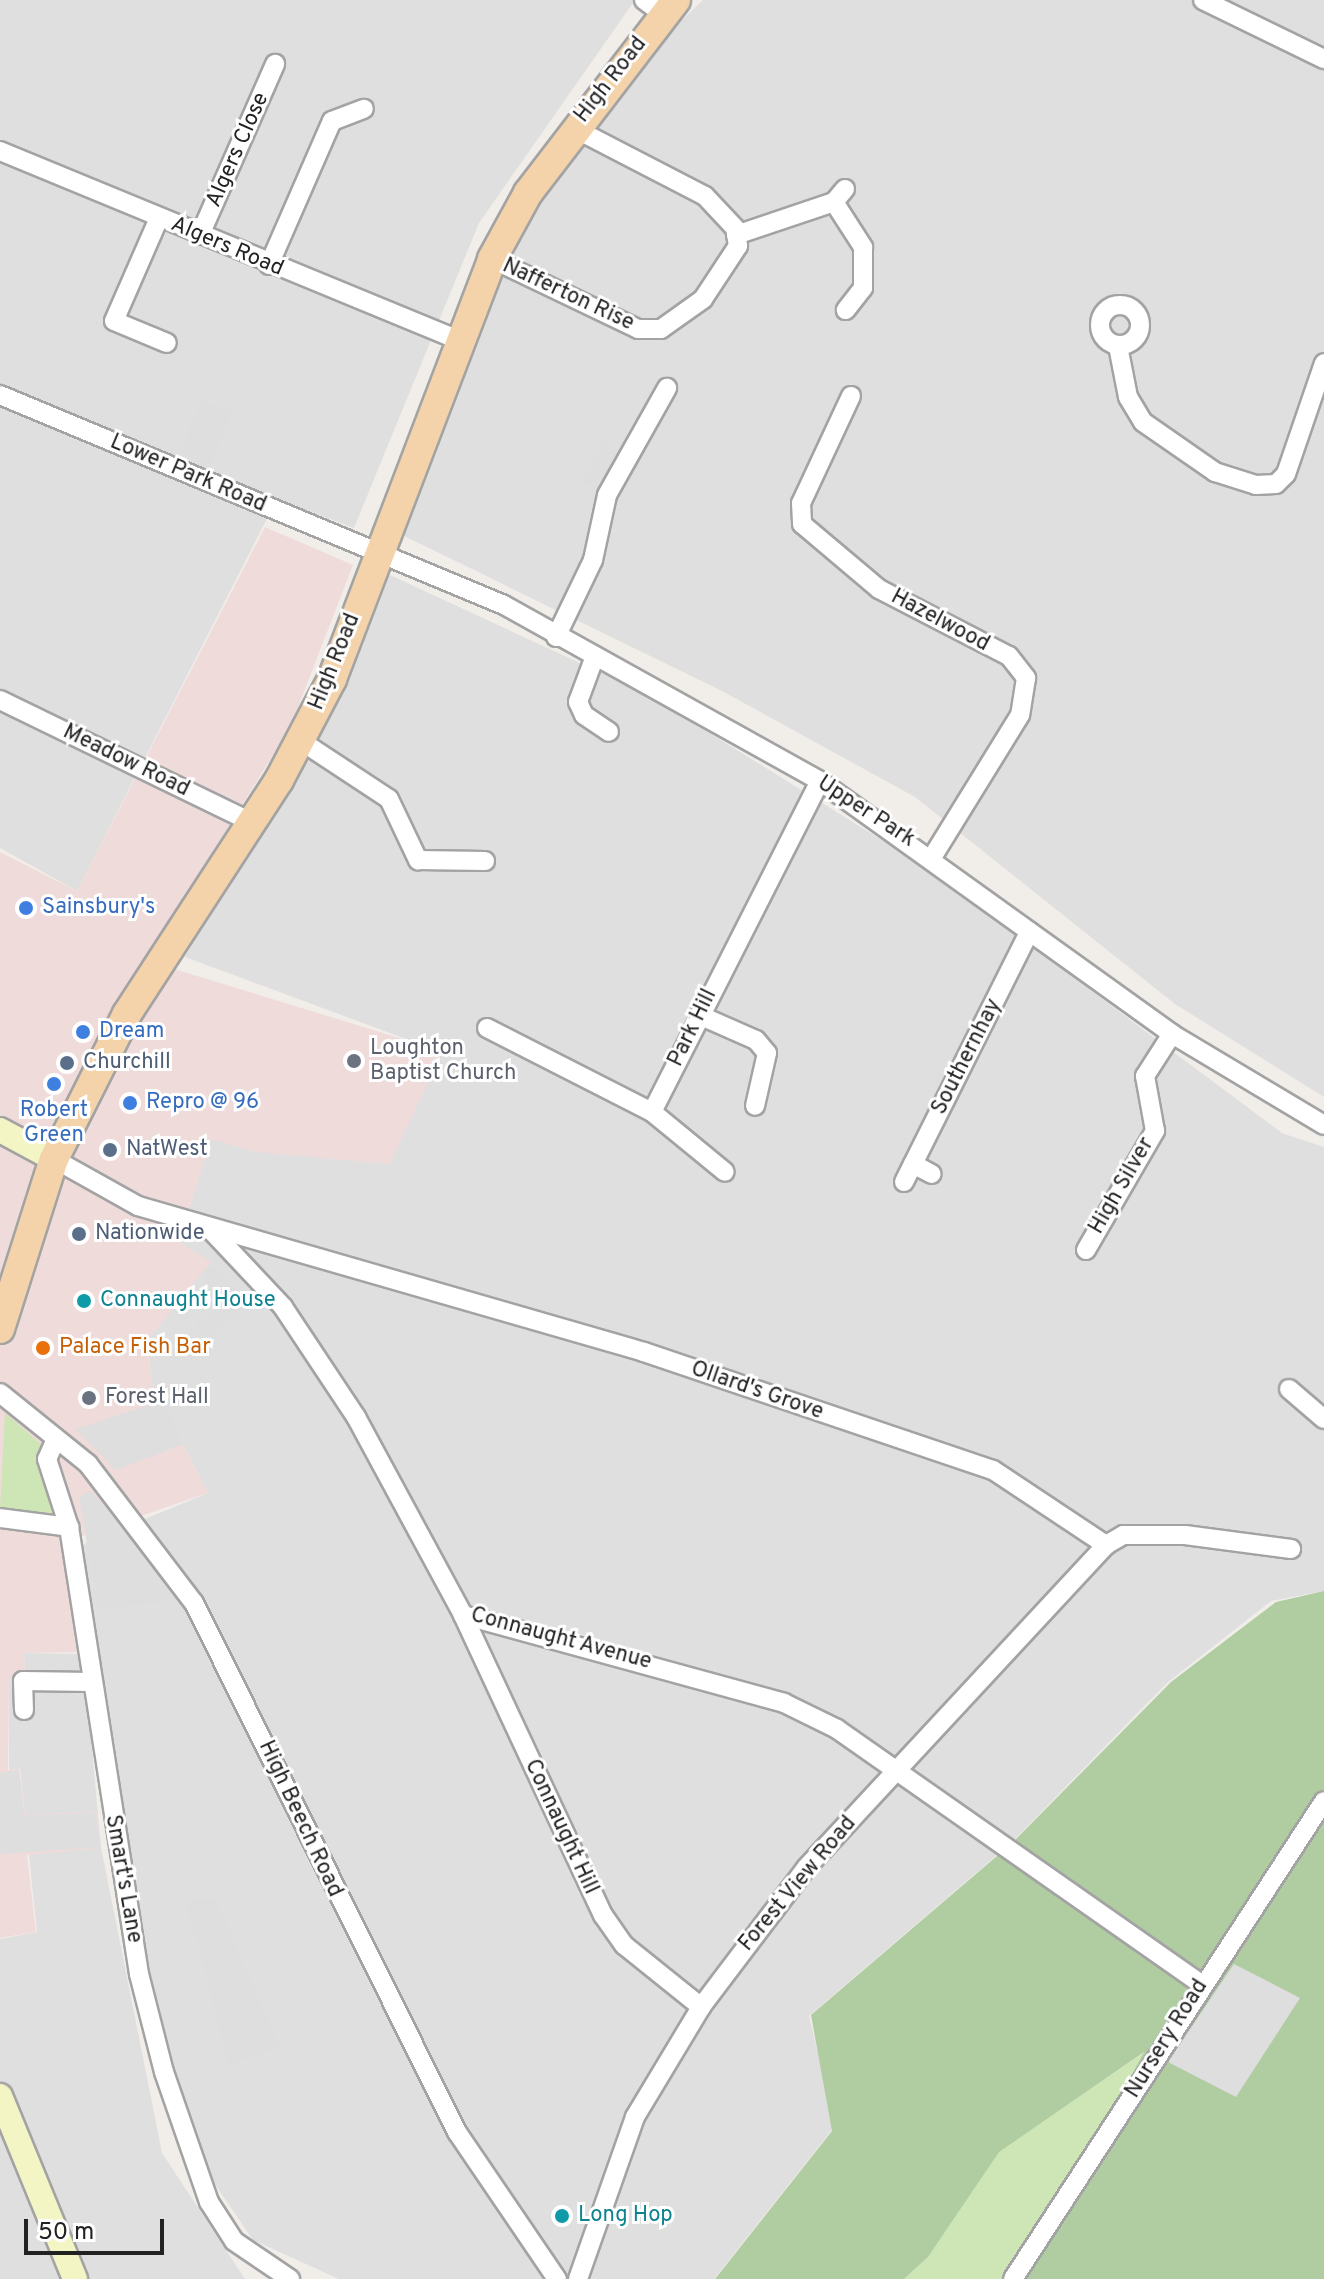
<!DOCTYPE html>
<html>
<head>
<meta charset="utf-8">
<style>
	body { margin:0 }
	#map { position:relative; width:1324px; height:2279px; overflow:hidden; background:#f1eeea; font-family:Overpass,sans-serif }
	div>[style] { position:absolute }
	.residential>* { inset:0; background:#e0dfdf }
	.commercial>* { inset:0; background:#f0dbdb }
	.grass>* { inset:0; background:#cee6b5 }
	.forest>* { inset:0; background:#b0cda2 }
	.parking>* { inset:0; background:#dedede }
	.roads { filter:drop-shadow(2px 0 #a3a3a3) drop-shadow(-2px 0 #a3a3a3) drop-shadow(0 2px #a3a3a3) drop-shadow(0 -2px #a3a3a3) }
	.street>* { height:18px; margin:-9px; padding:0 9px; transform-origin:9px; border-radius:9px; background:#fff }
	.street>.ring { margin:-9px; padding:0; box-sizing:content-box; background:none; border:18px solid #fff; border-radius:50% }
	.secondary>* { height:24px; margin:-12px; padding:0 12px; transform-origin:12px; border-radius:12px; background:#f4f5c4 }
	.primary>* { height:28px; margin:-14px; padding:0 14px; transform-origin:14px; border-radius:14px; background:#f4d3ab }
	.dots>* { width:22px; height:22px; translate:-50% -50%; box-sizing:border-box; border:4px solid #fff; border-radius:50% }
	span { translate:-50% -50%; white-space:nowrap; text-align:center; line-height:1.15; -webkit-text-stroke:6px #fff; paint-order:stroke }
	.street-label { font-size:22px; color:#222 }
	.shop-label { font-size:22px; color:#366cbe }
	.left { translate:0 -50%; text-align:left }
	.worship-label { font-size:22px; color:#5b616d }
	.service-label { font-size:22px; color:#4e5e75 }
	.culture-label { font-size:22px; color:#0d838f }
	.food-label { font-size:22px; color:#c56008 }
	.scale { position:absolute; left:24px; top:2219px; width:140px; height:36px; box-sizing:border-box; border:4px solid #222; border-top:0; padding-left:10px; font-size:24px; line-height:28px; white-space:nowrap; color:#222; -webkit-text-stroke:6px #fff; paint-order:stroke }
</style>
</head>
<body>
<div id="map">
	<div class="residential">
		<div style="clip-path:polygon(0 0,635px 0,479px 223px,354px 528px,277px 499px,77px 891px,0 848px)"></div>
		<div style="clip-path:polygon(703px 0,1324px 0,1324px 1097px,1175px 1004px,915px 797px,722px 691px,396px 532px,467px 353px,538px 203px,624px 75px)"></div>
		<div style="clip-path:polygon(377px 569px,647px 694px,928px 869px,1282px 1133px,1324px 1147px,1324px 1591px,1271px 1601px,1167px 1683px,1011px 1843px,809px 2016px,835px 2126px,714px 2279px,339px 2279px,253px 2240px,199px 2161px,147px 1986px,81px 1545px,208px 1493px,151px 1382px,148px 1338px,211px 1138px,256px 1152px,441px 1052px,185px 957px,292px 779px)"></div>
		<div style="clip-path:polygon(24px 1653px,83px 1654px,101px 1847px,162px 2153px,245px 2279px,0 2279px,0 1939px,37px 1932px,20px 1769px,9px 1770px,9px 1676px,25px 1676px)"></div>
	</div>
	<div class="commercial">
		<div style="clip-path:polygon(265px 527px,353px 565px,290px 728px,145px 960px,442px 1051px,390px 1164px,256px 1152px,211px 1139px,179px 1242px,211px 1262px,148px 1339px,151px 1382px,208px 1493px,65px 1542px,82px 1652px,24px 1653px,25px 1676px,9px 1676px,8px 1770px,19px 1769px,25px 1814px,97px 1812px,100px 1848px,27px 1855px,36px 1932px,0 1938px,0 852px,77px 891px)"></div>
	</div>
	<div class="grass">
		<div style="clip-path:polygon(5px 1413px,43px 1446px,52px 1517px,0 1508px)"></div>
		<div style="clip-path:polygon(1146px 2051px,1022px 2279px,904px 2279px,928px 2257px,998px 2152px)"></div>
	</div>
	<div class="forest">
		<div style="clip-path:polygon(1324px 1591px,1324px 2279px,1022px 2279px,1144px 2052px,999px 2152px,928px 2257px,904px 2279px,715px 2279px,832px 2131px,811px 2015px,1011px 1844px,1171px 1682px,1276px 1602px)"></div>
	</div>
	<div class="parking">
		<div style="clip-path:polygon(201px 400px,232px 412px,211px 465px,180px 452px)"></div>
		<div style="clip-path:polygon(604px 441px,630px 455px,607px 495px,583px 482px)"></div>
		<div style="clip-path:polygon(210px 1264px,251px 1305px,210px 1338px,194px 1326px,217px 1303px,200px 1287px)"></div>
		<div style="clip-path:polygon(162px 1401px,184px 1444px,116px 1470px,75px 1429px)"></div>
		<div style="clip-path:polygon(90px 1491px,128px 1530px,174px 1601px,98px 1609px,79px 1497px)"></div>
		<div style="clip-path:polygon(19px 1770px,24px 1815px,96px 1813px,100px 1847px,0 1854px,0 1773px)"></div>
		<div style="clip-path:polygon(216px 1899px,280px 2048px,229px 2064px,186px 1900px)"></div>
		<div style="clip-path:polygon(1234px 1964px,1300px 1998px,1236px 2097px,1168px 2062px)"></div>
	</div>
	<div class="roads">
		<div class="street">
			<div style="left:644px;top:0;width:24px;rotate:36deg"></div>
			<div style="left:1203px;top:0;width:135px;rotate:26deg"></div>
			<div style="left:0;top:151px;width:493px;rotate:22.4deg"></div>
			<div style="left:834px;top:202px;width:54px;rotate:57.2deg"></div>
			<div style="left:863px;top:247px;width:41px;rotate:90deg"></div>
			<div style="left:863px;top:288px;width:28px;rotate:128deg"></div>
			<div style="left:159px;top:218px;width:112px;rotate:113.6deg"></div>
			<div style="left:114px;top:321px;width:57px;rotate:22.5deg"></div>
			<div style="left:200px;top:235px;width:187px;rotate:-66.3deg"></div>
			<div style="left:736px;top:235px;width:103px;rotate:-18.6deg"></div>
			<div style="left:834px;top:202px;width:17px;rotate:-50deg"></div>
			<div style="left:492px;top:259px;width:162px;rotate:25.6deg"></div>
			<div style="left:638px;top:329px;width:23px"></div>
			<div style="left:661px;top:329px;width:52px;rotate:-35.5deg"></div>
			<div style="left:703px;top:299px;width:64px;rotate:-56.6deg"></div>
			<div style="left:738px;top:246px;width:18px;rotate:-99deg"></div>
			<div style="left:735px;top:228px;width:44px;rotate:-133.2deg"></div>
			<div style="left:705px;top:196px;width:148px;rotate:-152.6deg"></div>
			<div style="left:269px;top:265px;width:157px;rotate:-66.4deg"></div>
			<div style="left:332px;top:121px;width:34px;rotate:-21deg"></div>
			<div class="ring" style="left:1100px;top:305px;width:22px;height:22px"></div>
			<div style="left:1118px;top:346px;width:52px;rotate:78.9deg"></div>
			<div style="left:1128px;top:397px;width:29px;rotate:59deg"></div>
			<div style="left:1143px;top:422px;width:88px;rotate:34.8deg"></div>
			<div style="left:1215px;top:472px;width:43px;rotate:17.6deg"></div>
			<div style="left:1256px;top:485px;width:20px;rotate:-3deg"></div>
			<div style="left:1276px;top:484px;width:14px;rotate:-45deg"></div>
			<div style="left:1286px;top:474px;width:117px;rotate:-71.1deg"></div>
			<div style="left:0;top:395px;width:546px;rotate:22.62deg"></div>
			<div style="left:504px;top:605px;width:362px;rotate:29.1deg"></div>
			<div style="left:820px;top:781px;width:433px;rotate:35.7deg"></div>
			<div style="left:1172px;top:1034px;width:177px;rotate:30.9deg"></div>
			<div style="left:851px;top:396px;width:118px;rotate:115deg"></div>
			<div style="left:801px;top:503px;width:21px;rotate:87deg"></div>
			<div style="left:802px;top:524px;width:101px;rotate:40.2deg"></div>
			<div style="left:879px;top:589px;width:146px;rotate:27.3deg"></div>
			<div style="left:1009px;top:656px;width:28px;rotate:52deg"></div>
			<div style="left:1026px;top:678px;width:37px;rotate:99deg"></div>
			<div style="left:1020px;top:715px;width:166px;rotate:121.7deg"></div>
			<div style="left:556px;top:637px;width:85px;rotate:-64.3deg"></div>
			<div style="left:593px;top:560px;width:66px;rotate:-77.8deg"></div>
			<div style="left:607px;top:495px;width:123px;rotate:-60.7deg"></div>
			<div style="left:595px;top:656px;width:49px;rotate:110.3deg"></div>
			<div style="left:578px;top:702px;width:14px;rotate:65deg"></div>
			<div style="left:584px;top:715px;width:30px;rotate:34deg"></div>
			<div style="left:0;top:700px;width:279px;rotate:25.9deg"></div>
			<div style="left:301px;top:741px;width:105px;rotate:33.4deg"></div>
			<div style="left:389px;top:799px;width:68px;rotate:64.6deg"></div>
			<div style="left:418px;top:860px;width:67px;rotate:0.9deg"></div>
			<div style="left:699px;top:1015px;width:62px;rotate:23.7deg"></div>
			<div style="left:756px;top:1040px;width:17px;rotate:50deg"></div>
			<div style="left:767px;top:1053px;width:54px;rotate:102.8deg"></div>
			<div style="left:487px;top:1028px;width:185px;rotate:27deg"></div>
			<div style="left:652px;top:1112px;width:371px;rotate:-63.1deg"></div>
			<div style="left:652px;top:1112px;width:94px;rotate:39.4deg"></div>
			<div style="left:54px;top:1159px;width:96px;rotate:29.2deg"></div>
			<div style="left:138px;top:1206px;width:527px;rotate:16.09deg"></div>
			<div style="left:644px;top:1352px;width:368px;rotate:18.7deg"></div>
			<div style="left:993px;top:1470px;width:136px;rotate:33.6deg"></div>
			<div style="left:913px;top:1164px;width:21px;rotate:28deg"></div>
			<div style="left:904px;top:1182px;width:280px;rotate:-63.4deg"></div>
			<div style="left:208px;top:1227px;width:110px;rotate:46.8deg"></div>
			<div style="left:283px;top:1307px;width:132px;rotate:56.4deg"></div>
			<div style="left:356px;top:1417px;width:225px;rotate:61.6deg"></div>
			<div style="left:463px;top:1615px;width:331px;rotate:65deg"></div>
			<div style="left:603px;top:1915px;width:37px;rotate:55deg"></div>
			<div style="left:624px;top:1945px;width:99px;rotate:38.8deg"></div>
			<div style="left:1086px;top:1250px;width:138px;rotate:-59.9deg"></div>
			<div style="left:1155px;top:1131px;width:56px;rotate:-100.3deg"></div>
			<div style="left:1145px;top:1076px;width:50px;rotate:-57.3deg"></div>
			<div style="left:1289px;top:1389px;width:46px;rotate:40.6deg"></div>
			<div style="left:0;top:1393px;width:113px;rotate:38.9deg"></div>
			<div style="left:88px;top:1464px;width:175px;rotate:52.7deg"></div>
			<div style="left:194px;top:1603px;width:591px;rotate:63.57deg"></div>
			<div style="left:457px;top:2132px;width:178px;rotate:55.8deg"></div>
			<div style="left:56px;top:1439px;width:22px;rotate:114deg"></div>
			<div style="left:47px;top:1459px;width:71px;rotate:72.1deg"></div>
			<div style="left:69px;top:1527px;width:452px;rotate:81.1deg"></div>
			<div style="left:139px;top:1974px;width:101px;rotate:75.7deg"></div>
			<div style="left:164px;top:2072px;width:138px;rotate:70.9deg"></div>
			<div style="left:209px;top:2202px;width:46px;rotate:57.3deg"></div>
			<div style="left:234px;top:2241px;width:68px;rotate:34.2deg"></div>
			<div style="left:0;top:1518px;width:70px;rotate:7.4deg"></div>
			<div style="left:463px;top:1615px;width:333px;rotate:15.3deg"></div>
			<div style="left:784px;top:1703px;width:59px;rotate:26.1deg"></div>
			<div style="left:837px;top:1729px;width:444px;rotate:35deg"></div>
			<div style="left:24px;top:1710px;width:29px;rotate:-92deg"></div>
			<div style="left:23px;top:1681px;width:68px;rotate:0.8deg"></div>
			<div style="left:578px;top:2279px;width:172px;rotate:-70.6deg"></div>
			<div style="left:635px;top:2117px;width:128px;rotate:-59deg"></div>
			<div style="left:701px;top:2007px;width:174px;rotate:-52.9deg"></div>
			<div style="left:806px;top:1868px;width:441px;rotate:-47.1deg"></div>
			<div style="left:1106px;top:1545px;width:20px;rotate:-30deg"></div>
			<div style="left:1123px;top:1535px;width:62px"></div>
			<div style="left:1185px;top:1535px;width:107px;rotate:7.5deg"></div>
			<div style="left:1013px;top:2279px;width:570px;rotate:-56.95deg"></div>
		</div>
		<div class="secondary">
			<div style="left:0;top:1130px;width:61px;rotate:28.2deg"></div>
			<div style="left:0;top:2096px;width:198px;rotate:67.7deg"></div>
		</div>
		<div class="primary">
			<div style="left:0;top:1329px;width:178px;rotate:-72.4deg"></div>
			<div style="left:54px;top:1159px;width:162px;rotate:-63.3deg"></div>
			<div style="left:127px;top:1014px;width:279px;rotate:-57deg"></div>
			<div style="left:279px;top:780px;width:114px;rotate:-62.3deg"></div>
			<div style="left:332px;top:679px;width:449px;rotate:-69.1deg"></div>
			<div style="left:492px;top:259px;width:75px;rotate:-61.4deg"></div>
			<div style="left:528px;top:193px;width:243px;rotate:-52.5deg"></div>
		</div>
	</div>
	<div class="dots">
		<div style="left:26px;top:908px;background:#3f7fe0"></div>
		<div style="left:83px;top:1032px;background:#3f7fe0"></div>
		<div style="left:354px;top:1061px;background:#6b7280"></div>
		<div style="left:67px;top:1063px;background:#5c6f8a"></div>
		<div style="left:54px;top:1084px;background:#3f7fe0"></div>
		<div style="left:130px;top:1103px;background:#3f7fe0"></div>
		<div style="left:110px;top:1150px;background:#5c6f8a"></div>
		<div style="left:79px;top:1234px;background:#5c6f8a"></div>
		<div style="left:84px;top:1301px;background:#0f9aa8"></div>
		<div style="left:43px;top:1348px;background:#e8710a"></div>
		<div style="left:89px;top:1398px;background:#6b7280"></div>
		<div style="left:562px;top:2216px;background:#0f9aa8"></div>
	</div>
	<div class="street-label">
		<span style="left:611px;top:80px;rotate:-52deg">High Road</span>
		<span style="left:238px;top:150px;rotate:-66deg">Algers Close</span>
		<span style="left:227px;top:247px;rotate:23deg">Algers Road</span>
		<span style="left:568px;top:295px;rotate:25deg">Nafferton Rise</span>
		<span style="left:188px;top:474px;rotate:23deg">Lower Park Road</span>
		<span style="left:940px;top:621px;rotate:28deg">Hazelwood</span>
		<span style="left:335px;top:662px;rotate:-68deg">High Road</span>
		<span style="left:126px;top:761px;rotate:26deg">Meadow Road</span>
		<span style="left:866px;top:812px;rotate:33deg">Upper Park</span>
		<span style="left:693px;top:1028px;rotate:-64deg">Park Hill</span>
		<span style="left:967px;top:1057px;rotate:-63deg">Southernhay</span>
		<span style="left:1122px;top:1186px;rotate:-60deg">High Silver</span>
		<span style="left:757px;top:1391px;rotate:19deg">Ollard's Grove</span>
		<span style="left:561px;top:1639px;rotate:15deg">Connaught Avenue</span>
		<span style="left:300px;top:1819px;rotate:65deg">High Beech Road</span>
		<span style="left:561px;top:1827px;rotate:65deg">Connaught Hill</span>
		<span style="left:123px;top:1879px;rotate:80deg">Smart's Lane</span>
		<span style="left:798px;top:1884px;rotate:-50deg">Forest View Road</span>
		<span style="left:1167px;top:2039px;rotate:-58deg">Nursery Road</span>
	</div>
	<div class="shop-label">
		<span class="left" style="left:42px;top:908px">Sainsbury's</span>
		<span class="left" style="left:99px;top:1032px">Dream</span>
		<span class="left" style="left:146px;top:1103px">Repro @ 96</span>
		<span style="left:54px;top:1123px">Robert<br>Green</span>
	</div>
	<div class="worship-label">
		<span class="left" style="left:370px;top:1061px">Loughton<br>Baptist Church</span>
		<span class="left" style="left:105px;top:1398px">Forest Hall</span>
	</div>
	<div class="service-label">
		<span class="left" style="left:83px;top:1063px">Churchill</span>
		<span class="left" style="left:126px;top:1150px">NatWest</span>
		<span class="left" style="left:95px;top:1234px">Nationwide</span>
	</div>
	<div class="culture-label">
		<span class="left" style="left:100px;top:1301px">Connaught House</span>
		<span class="left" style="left:578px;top:2216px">Long Hop</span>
	</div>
	<div class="food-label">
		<span class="left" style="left:59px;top:1348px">Palace Fish Bar</span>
	</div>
	<div class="scale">50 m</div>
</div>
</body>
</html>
